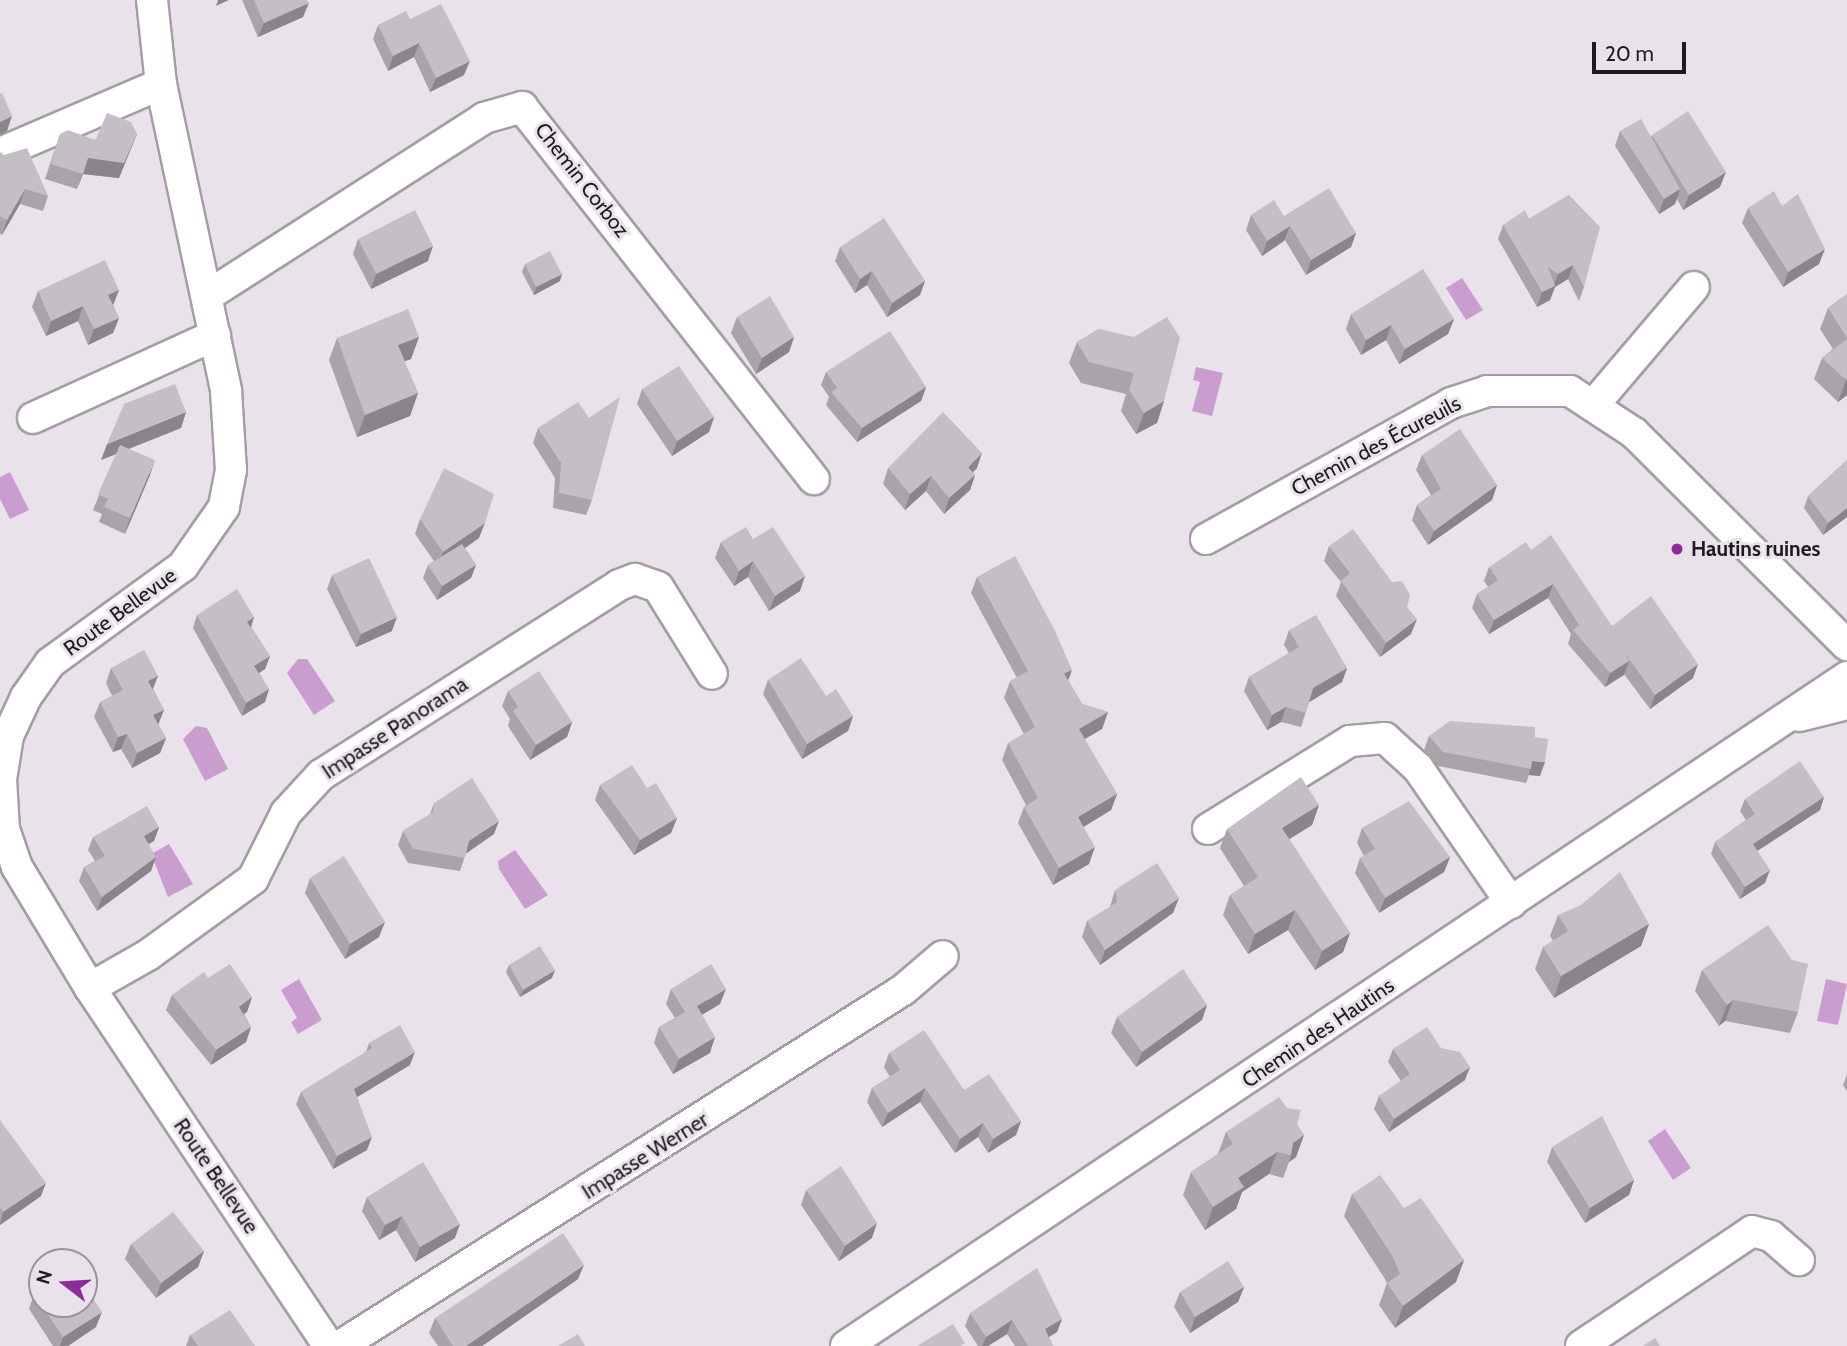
<!DOCTYPE html>
<html>
<head>
<meta charset="utf-8">
<style>
	body { margin:0 }
	#map { position:relative; width:1847px; height:1346px; overflow:hidden; background:#eae2eb; font-family:Cabin,sans-serif }
	div>[style] { position:absolute }
	.water>* { inset:0; background:#c99dce }
	.roads { filter:drop-shadow(2px 0 #a49da5) drop-shadow(-2px 0 #a49da5) drop-shadow(0 2px #a49da5) drop-shadow(0 -2px #a49da5) }
	.street>* { height:30px; margin:-15px; padding:0 15px; transform-origin:15px; border-radius:15px; background:#fff }
	.wall>* { inset:0; background:#a9a3aa }
	.shaded-wall>* { inset:0; background:#8a858b }
	.building>* { inset:0; background:#c5bec6 }
	.dots>* { width:19px; height:19px; translate:-50% -50%; box-sizing:border-box; border:4px solid #eae2eb; border-radius:50% }
	span { translate:-50% -50%; white-space:nowrap; text-align:center; line-height:1.15; -webkit-text-stroke:6px #eae2eb; paint-order:stroke }
	.street-label { font-size:21px; color:#1e1b1e }
	.poi-label { font-size:21px; color:#1e1b1e; font-weight:700 }
	.left { translate:0 -50%; text-align:left }
	.north { position:absolute; left:28px; top:1248px; width:70px; height:70px; box-sizing:border-box; background:#eae2eb; border:2px solid #989299; border-radius:50%; rotate:287deg; font-size:19px; font-weight:700; line-height:28px; text-align:center; color:#1e1b1e }
	.north::after { content:''; display:block; margin:auto; width:24px; height:32px; background:#8c2d97; clip-path:polygon(50% 0,100% 100%,50% 72%,0 100%) }
	.scale { position:absolute; left:1592px; top:42px; width:94px; height:32px; box-sizing:border-box; border:4px solid #1e1b1e; border-top:0; padding-left:9px; font-size:21px; line-height:24px; white-space:nowrap; color:#1e1b1e; -webkit-text-stroke:5px #eae2eb; paint-order:stroke }
</style>
</head>
<body>
<div id="map">
	<div class="water">
		<div style="clip-path:polygon(1462px 278px,1483px 310px,1466px 320px,1446px 288px)"></div>
		<div style="clip-path:polygon(1196px 367px,1223px 373px,1212px 416px,1192px 411px,1200px 382px,1193px 380px)"></div>
		<div style="clip-path:polygon(10px 472px,29px 510px,10px 519px,0 499px,0 477px)"></div>
		<div style="clip-path:polygon(298px 659px,307px 659px,335px 701px,314px 715px,287px 673px)"></div>
		<div style="clip-path:polygon(196px 726px,207px 728px,228px 769px,205px 781px,183px 739px)"></div>
		<div style="clip-path:polygon(169px 844px,193px 884px,168px 897px,151px 854px)"></div>
		<div style="clip-path:polygon(515px 850px,548px 895px,525px 909px,499px 869px,498px 861px)"></div>
		<div style="clip-path:polygon(299px 979px,322px 1020px,298px 1034px,291px 1022px,297px 1018px,281px 990px)"></div>
		<div style="clip-path:polygon(1826px 979px,1847px 984px,1838px 1025px,1817px 1021px)"></div>
		<div style="clip-path:polygon(1665px 1129px,1691px 1168px,1673px 1180px,1648px 1141px)"></div>
	</div>
	<div class="roads">
		<div class="street">
			<div style="left:152px;top:0;width:84px;rotate:83.9deg"></div>
			<div style="left:161px;top:84px;width:314px;rotate:78deg"></div>
			<div style="left:226px;top:391px;width:79px;rotate:86.4deg"></div>
			<div style="left:231px;top:470px;width:38px;rotate:101deg"></div>
			<div style="left:224px;top:507px;width:72px;rotate:124.8deg"></div>
			<div style="left:183px;top:566px;width:165px;rotate:143.9deg"></div>
			<div style="left:50px;top:663px;width:42px;rotate:125.2deg"></div>
			<div style="left:26px;top:697px;width:43px;rotate:114.8deg"></div>
			<div style="left:8px;top:736px;width:44px;rotate:99.2deg"></div>
			<div style="left:1px;top:779px;width:50px;rotate:86.6deg"></div>
			<div style="left:4px;top:829px;width:40px;rotate:71.1deg"></div>
			<div style="left:17px;top:867px;width:141px;rotate:58.9deg"></div>
			<div style="left:90px;top:988px;width:430px;rotate:56.3deg"></div>
			<div style="left:0;top:153px;width:175px;rotate:-23.2deg"></div>
			<div style="left:207px;top:296px;width:329px;rotate:-32.7deg"></div>
			<div style="left:484px;top:118px;width:40px;rotate:-16deg"></div>
			<div style="left:522px;top:107px;width:473px;rotate:51.9deg"></div>
			<div style="left:1596px;top:402px;width:151px;rotate:-49.6deg"></div>
			<div style="left:33px;top:418px;width:200px;rotate:-24.5deg"></div>
			<div style="left:1206px;top:539px;width:280px;rotate:-29deg"></div>
			<div style="left:1451px;top:403px;width:38px;rotate:-18deg"></div>
			<div style="left:1487px;top:391px;width:83px"></div>
			<div style="left:1570px;top:391px;width:77px;rotate:33.3deg"></div>
			<div style="left:1634px;top:433px;width:301px;rotate:44.9deg"></div>
			<div style="left:1799px;top:716px;width:49px;rotate:-14deg"></div>
			<div style="left:1208px;top:829px;width:167px;rotate:-31.8deg"></div>
			<div style="left:1350px;top:741px;width:35px;rotate:-5deg"></div>
			<div style="left:1385px;top:738px;width:45px;rotate:42.3deg"></div>
			<div style="left:1418px;top:768px;width:164px;rotate:55.4deg"></div>
			<div style="left:90px;top:988px;width:67px;rotate:-29.6deg"></div>
			<div style="left:148px;top:955px;width:130px;rotate:-35.9deg"></div>
			<div style="left:253px;top:879px;width:74px;rotate:-63.4deg"></div>
			<div style="left:286px;top:813px;width:52px;rotate:-47.4deg"></div>
			<div style="left:321px;top:775px;width:353px;rotate:-32.5deg"></div>
			<div style="left:619px;top:585px;width:17px;rotate:-21deg"></div>
			<div style="left:635px;top:579px;width:24px;rotate:19deg"></div>
			<div style="left:658px;top:587px;width:102px;rotate:58.2deg"></div>
			<div style="left:340px;top:1346px;width:666px;rotate:-32.31deg"></div>
			<div style="left:903px;top:990px;width:52px;rotate:-40.4deg"></div>
			<div style="left:846px;top:1346px;width:1204px;rotate:-33.76deg"></div>
			<div style="left:1581px;top:1346px;width:206px;rotate:-33.9deg"></div>
			<div style="left:1752px;top:1231px;width:20px;rotate:15deg"></div>
			<div style="left:1771px;top:1236px;width:37px;rotate:41deg"></div>
		</div>
	</div>
	<div class="wall">
		<div style="clip-path:polygon(242px 0,307px 0,303px 17px,258px 37px)"></div>
		<div style="clip-path:polygon(410px 19px,464px 75px,430px 92px,414px 57px,388px 71px,373px 39px,378px 25px)"></div>
		<div style="clip-path:polygon(1620px 131px,1651px 137px,1652px 135px,1720px 187px,1683px 210px,1677px 199px,1675px 204px,1659px 214px,1615px 146px)"></div>
		<div style="clip-path:polygon(60px 134px,95px 140px,137px 134px,119px 178px,83px 174px,77px 189px,45px 179px)"></div>
		<div style="clip-path:polygon(0 152px,48px 196px,43px 211px,20px 204px,2px 235px,0 234px)"></div>
		<div style="clip-path:polygon(1569px 195px,1584px 287px,1579px 301px,1568px 279px,1555px 287px,1550px 300px,1537px 307px,1498px 239px,1503px 225px,1529px 219px)"></div>
		<div style="clip-path:polygon(1782px 206px,1819px 264px,1783px 287px,1742px 223px,1748px 208px)"></div>
		<div style="clip-path:polygon(1251px 215px,1284px 216px,1356px 233px,1351px 247px,1306px 275px,1285px 240px,1262px 256px,1246px 230px)"></div>
		<div style="clip-path:polygon(358px 239px,428px 261px,371px 289px,353px 254px)"></div>
		<div style="clip-path:polygon(840px 247px,925px 281px,920px 295px,887px 317px,867px 285px,855px 293px,835px 261px)"></div>
		<div style="clip-path:polygon(525px 264px,560px 281px,534px 295px,522px 272px)"></div>
		<div style="clip-path:polygon(119px 290px,113px 305px,119px 318px,113px 333px,88px 345px,78px 321px,46px 336px,32px 307px,38px 291px)"></div>
		<div style="clip-path:polygon(1847px 294px,1847px 395px,1838px 402px,1814px 379px,1822px 358px,1833px 349px,1820px 329px,1828px 308px)"></div>
		<div style="clip-path:polygon(1351px 314px,1454px 319px,1448px 334px,1399px 364px,1386px 340px,1361px 355px,1346px 329px)"></div>
		<div style="clip-path:polygon(737px 317px,794px 337px,789px 352px,756px 374px,731px 333px)"></div>
		<div style="clip-path:polygon(1099px 329px,1164px 401px,1157px 423px,1136px 434px,1121px 411px,1126px 394px,1081px 383px,1069px 363px,1077px 342px)"></div>
		<div style="clip-path:polygon(419px 337px,411px 359px,404px 361px,418px 393px,410px 416px,357px 437px,329px 360px,337px 338px)"></div>
		<div style="clip-path:polygon(826px 372px,926px 387px,921px 401px,857px 442px,826px 405px,829px 397px,821px 385px)"></div>
		<div style="clip-path:polygon(642px 389px,714px 417px,709px 432px,672px 456px,637px 404px)"></div>
		<div style="clip-path:polygon(186px 412px,181px 428px,128px 449px,150px 475px,125px 534px,99px 522px,102px 514px,93px 510px,116px 454px,101px 460px)"></div>
		<div style="clip-path:polygon(538px 428px,592px 500px,586px 515px,553px 508px,555px 478px,533px 443px)"></div>
		<div style="clip-path:polygon(1422px 455px,1497px 485px,1492px 500px,1428px 545px,1412px 520px,1417px 505px,1431px 495px,1416px 470px)"></div>
		<div style="clip-path:polygon(1847px 460px,1847px 517px,1823px 535px,1804px 508px,1808px 496px)"></div>
		<div style="clip-path:polygon(888px 468px,977px 468px,973px 472px,975px 475px,970px 490px,944px 514px,926px 491px,905px 510px,883px 484px)"></div>
		<div style="clip-path:polygon(420px 519px,479px 538px,465px 548px,476px 565px,471px 578px,437px 600px,423px 578px,428px 565px,434px 561px,415px 534px)"></div>
		<div style="clip-path:polygon(753px 539px,800px 591px,769px 611px,748px 577px,734px 586px,715px 558px,721px 542px)"></div>
		<div style="clip-path:polygon(1329px 546px,1411px 634px,1380px 657px,1336px 596px,1341px 582px,1324px 561px)"></div>
		<div style="clip-path:polygon(1531px 550px,1612px 626px,1693px 678px,1650px 709px,1624px 674px,1605px 687px,1568px 644px,1571px 634px,1548px 598px,1489px 634px,1472px 608px,1477px 594px,1488px 587px,1484px 581px,1489px 567px)"></div>
		<div style="clip-path:polygon(332px 575px,392px 631px,356px 647px,327px 589px)"></div>
		<div style="clip-path:polygon(977px 577px,1068px 680px,1082px 704px,1108px 712px,1102px 729px,1084px 739px,1117px 794px,1111px 810px,1083px 827px,1089px 864px,1053px 885px,1018px 823px,1024px 807px,1026px 805px,1002px 760px,1008px 743px,1024px 734px,1004px 698px,1010px 681px,1017px 678px,971px 593px)"></div>
		<div style="clip-path:polygon(197px 615px,254px 617px,251px 627px,270px 656px,265px 669px,259px 673px,269px 689px,265px 702px,242px 716px,193px 628px)"></div>
		<div style="clip-path:polygon(1289px 630px,1347px 668px,1342px 682px,1309px 702px,1301px 727px,1281px 722px,1267px 730px,1244px 691px,1249px 677px,1289px 653px,1284px 645px)"></div>
		<div style="clip-path:polygon(111px 668px,158px 676px,153px 689px,164px 710px,158px 724px,166px 738px,160px 753px,132px 768px,121px 749px,113px 752px,94px 717px,100px 702px,112px 696px,106px 683px)"></div>
		<div style="clip-path:polygon(768px 680px,853px 716px,848px 731px,802px 759px,763px 694px)"></div>
		<div style="clip-path:polygon(508px 691px,572px 722px,567px 737px,530px 760px,508px 726px,510px 719px,502px 706px)"></div>
		<div style="clip-path:polygon(1429px 736px,1535px 737px,1540px 776px,1529px 775px,1526px 783px,1438px 766px,1424px 750px)"></div>
		<div style="clip-path:polygon(600px 785px,647px 788px,677px 818px,671px 833px,634px 855px,595px 800px)"></div>
		<div style="clip-path:polygon(1824px 797px,1820px 810px,1757px 851px,1765px 883px,1740px 899px,1711px 854px,1715px 842px,1746px 820px,1740px 811px,1745px 799px)"></div>
		<div style="clip-path:polygon(434px 803px,494px 834px,466px 853px,460px 871px,408px 863px,398px 845px,403px 831px,430px 814px)"></div>
		<div style="clip-path:polygon(1319px 805px,1312px 825px,1289px 839px,1350px 933px,1343px 952px,1315px 970px,1288px 930px,1248px 954px,1223px 915px,1230px 895px,1244px 886px,1220px 848px,1227px 829px)"></div>
		<div style="clip-path:polygon(159px 827px,154px 841px,148px 844px,156px 857px,151px 871px,97px 911px,79px 881px,84px 867px,95px 861px,88px 850px,93px 837px)"></div>
		<div style="clip-path:polygon(1362px 828px,1450px 857px,1444px 872px,1379px 913px,1355px 873px,1360px 858px,1364px 856px,1357px 843px)"></div>
		<div style="clip-path:polygon(310px 878px,379px 937px,345px 959px,305px 893px)"></div>
		<div style="clip-path:polygon(1115px 890px,1173px 913px,1100px 965px,1082px 937px,1087px 921px,1110px 907px)"></div>
		<div style="clip-path:polygon(1558px 915px,1649px 924px,1641px 946px,1554px 998px,1535px 969px,1543px 947px,1553px 941px,1550px 936px)"></div>
		<div style="clip-path:polygon(509px 965px,552px 978px,520px 997px,506px 972px)"></div>
		<div style="clip-path:polygon(1702px 970px,1798px 1012px,1790px 1033px,1725px 1021px,1719px 1026px,1695px 991px)"></div>
		<div style="clip-path:polygon(208px 978px,252px 997px,247px 1012px,244px 1014px,251px 1027px,246px 1042px,211px 1065px,166px 1010px,172px 995px)"></div>
		<div style="clip-path:polygon(671px 989px,720px 1004px,702px 1015px,710px 1053px,673px 1074px,654px 1043px,659px 1027px,675px 1018px,666px 1004px)"></div>
		<div style="clip-path:polygon(1207px 1005px,1202px 1020px,1136px 1067px,1111px 1033px,1117px 1017px)"></div>
		<div style="clip-path:polygon(369px 1043px,410px 1065px,357px 1097px,367px 1150px,333px 1169px,296px 1104px,301px 1092px,366px 1052px)"></div>
		<div style="clip-path:polygon(1441px 1048px,1465px 1080px,1389px 1132px,1374px 1109px,1379px 1096px,1401px 1081px,1388px 1062px,1393px 1049px)"></div>
		<div style="clip-path:polygon(889px 1053px,964px 1090px,1021px 1121px,1016px 1135px,988px 1153px,978px 1137px,955px 1153px,920px 1102px,882px 1127px,867px 1102px,872px 1088px,890px 1077px,884px 1067px)"></div>
		<div style="clip-path:polygon(1847px 1074px,1847px 1091px,1843px 1085px)"></div>
		<div style="clip-path:polygon(0 1120px,41px 1196px,0 1225px)"></div>
		<div style="clip-path:polygon(1297px 1125px,1304px 1135px,1296px 1157px,1289px 1162px,1283px 1178px,1269px 1174px,1242px 1192px,1236px 1209px,1205px 1230px,1183px 1195px,1191px 1172px,1218px 1154px,1226px 1132px)"></div>
		<div style="clip-path:polygon(1552px 1147px,1634px 1180px,1629px 1195px,1585px 1223px,1547px 1162px)"></div>
		<div style="clip-path:polygon(806px 1190px,872px 1238px,839px 1261px,801px 1205px)"></div>
		<div style="clip-path:polygon(1352px 1194px,1404px 1208px,1464px 1260px,1456px 1282px,1395px 1328px,1379px 1305px,1387px 1283px,1385px 1279px,1344px 1216px)"></div>
		<div style="clip-path:polygon(367px 1197px,455px 1238px,415px 1262px,396px 1230px,379px 1240px,362px 1211px)"></div>
		<div style="clip-path:polygon(131px 1244px,204px 1251px,198px 1267px,156px 1298px,125px 1259px)"></div>
		<div style="clip-path:polygon(578px 1279px,482px 1346px,438px 1346px,429px 1333px,435px 1318px)"></div>
		<div style="clip-path:polygon(1244px 1287px,1238px 1302px,1190px 1333px,1174px 1307px,1180px 1292px)"></div>
		<div style="clip-path:polygon(34px 1294px,96px 1327px,68px 1346px,53px 1346px,29px 1309px)"></div>
		<div style="clip-path:polygon(970px 1313px,1062px 1319px,1057px 1332px,1049px 1337px,1053px 1346px,1015px 1346px,1007px 1334px,988px 1346px,978px 1346px,965px 1326px)"></div>
		<div style="clip-path:polygon(190px 1335px,255px 1346px,186px 1346px)"></div>
	</div>
	<div class="shaded-wall">
		<div style="clip-path:polygon(218px 0,229px 0,216px 6px)"></div>
		<div style="clip-path:polygon(309px 3px,303px 17px,258px 37px,264px 23px)"></div>
		<div style="clip-path:polygon(419px 43px,414px 57px,388px 71px,393px 56px)"></div>
		<div style="clip-path:polygon(470px 61px,464px 75px,430px 92px,436px 78px)"></div>
		<div style="clip-path:polygon(12px 116px,7px 131px,0 135px,0 122px)"></div>
		<div style="clip-path:polygon(137px 134px,119px 178px,83px 174px,77px 189px,88px 158px)"></div>
		<div style="clip-path:polygon(1726px 172px,1720px 187px,1683px 210px,1689px 195px)"></div>
		<div style="clip-path:polygon(25px 189px,20px 204px,2px 235px,7px 220px)"></div>
		<div style="clip-path:polygon(1680px 189px,1675px 204px,1659px 214px,1664px 199px)"></div>
		<div style="clip-path:polygon(1290px 226px,1284px 241px,1262px 256px,1267px 241px)"></div>
		<div style="clip-path:polygon(1356px 233px,1351px 247px,1306px 275px,1311px 260px)"></div>
		<div style="clip-path:polygon(433px 246px,428px 261px,371px 289px,376px 274px)"></div>
		<div style="clip-path:polygon(1825px 249px,1819px 264px,1783px 287px,1788px 272px)"></div>
		<div style="clip-path:polygon(1573px 265px,1568px 279px,1555px 287px,1550px 300px,1537px 307px,1542px 292px,1553px 287px,1558px 274px)"></div>
		<div style="clip-path:polygon(872px 271px,867px 285px,855px 293px,860px 279px)"></div>
		<div style="clip-path:polygon(562px 274px,560px 281px,534px 295px,536px 287px)"></div>
		<div style="clip-path:polygon(925px 281px,920px 295px,887px 317px,892px 303px)"></div>
		<div style="clip-path:polygon(119px 290px,113px 305px,108px 295px)"></div>
		<div style="clip-path:polygon(83px 306px,78px 321px,46px 336px,51px 321px)"></div>
		<div style="clip-path:polygon(119px 318px,113px 333px,88px 345px,94px 329px)"></div>
		<div style="clip-path:polygon(1454px 319px,1448px 334px,1399px 364px,1405px 349px)"></div>
		<div style="clip-path:polygon(1391px 325px,1386px 340px,1361px 355px,1366px 340px)"></div>
		<div style="clip-path:polygon(419px 337px,411px 359px,390px 367px,398px 345px)"></div>
		<div style="clip-path:polygon(794px 337px,789px 352px,756px 374px,762px 358px)"></div>
		<div style="clip-path:polygon(1847px 379px,1847px 395px,1838px 402px,1846px 380px)"></div>
		<div style="clip-path:polygon(926px 387px,921px 401px,857px 442px,862px 428px)"></div>
		<div style="clip-path:polygon(418px 393px,410px 416px,357px 437px,365px 415px)"></div>
		<div style="clip-path:polygon(1164px 401px,1157px 423px,1136px 434px,1144px 413px)"></div>
		<div style="clip-path:polygon(186px 412px,181px 428px,101px 460px,107px 444px)"></div>
		<div style="clip-path:polygon(714px 417px,709px 432px,672px 456px,677px 441px)"></div>
		<div style="clip-path:polygon(982px 453px,977px 468px,963px 482px,968px 467px)"></div>
		<div style="clip-path:polygon(155px 460px,150px 475px,125px 534px,130px 518px)"></div>
		<div style="clip-path:polygon(975px 475px,970px 490px,944px 514px,949px 498px)"></div>
		<div style="clip-path:polygon(931px 476px,926px 491px,905px 510px,910px 494px)"></div>
		<div style="clip-path:polygon(1497px 485px,1492px 500px,1428px 545px,1434px 531px)"></div>
		<div style="clip-path:polygon(1847px 508px,1847px 517px,1823px 535px,1828px 523px)"></div>
		<div style="clip-path:polygon(485px 523px,479px 538px,438px 567px,443px 552px)"></div>
		<div style="clip-path:polygon(753px 561px,748px 577px,734px 586px,739px 571px)"></div>
		<div style="clip-path:polygon(476px 565px,471px 578px,437px 600px,442px 586px)"></div>
		<div style="clip-path:polygon(805px 576px,800px 591px,769px 611px,775px 596px)"></div>
		<div style="clip-path:polygon(1553px 584px,1548px 598px,1489px 634px,1494px 620px)"></div>
		<div style="clip-path:polygon(254px 617px,250px 630px,247px 622px)"></div>
		<div style="clip-path:polygon(397px 617px,392px 631px,356px 647px,361px 634px)"></div>
		<div style="clip-path:polygon(1417px 619px,1411px 634px,1380px 657px,1386px 643px)"></div>
		<div style="clip-path:polygon(270px 656px,265px 669px,250px 679px,254px 666px)"></div>
		<div style="clip-path:polygon(1629px 661px,1624px 675px,1605px 687px,1610px 673px)"></div>
		<div style="clip-path:polygon(1698px 664px,1693px 678px,1650px 709px,1655px 695px)"></div>
		<div style="clip-path:polygon(1347px 668px,1342px 682px,1308px 703px,1313px 688px)"></div>
		<div style="clip-path:polygon(1072px 670px,1066px 686px,1064px 673px)"></div>
		<div style="clip-path:polygon(158px 676px,152px 690px,148px 681px)"></div>
		<div style="clip-path:polygon(269px 689px,265px 702px,242px 716px,246px 703px)"></div>
		<div style="clip-path:polygon(1286px 707px,1281px 722px,1267px 730px,1272px 715px)"></div>
		<div style="clip-path:polygon(164px 710px,158px 725px,153px 715px)"></div>
		<div style="clip-path:polygon(1108px 712px,1102px 729px,1073px 746px,1079px 729px)"></div>
		<div style="clip-path:polygon(853px 716px,848px 731px,802px 759px,807px 744px)"></div>
		<div style="clip-path:polygon(572px 722px,567px 737px,530px 760px,536px 745px)"></div>
		<div style="clip-path:polygon(127px 734px,121px 749px,113px 752px,118px 737px)"></div>
		<div style="clip-path:polygon(166px 738px,160px 753px,132px 768px,137px 753px)"></div>
		<div style="clip-path:polygon(1532px 761px,1545px 762px,1540px 776px,1529px 775px)"></div>
		<div style="clip-path:polygon(1117px 794px,1111px 810px,1072px 834px,1078px 817px)"></div>
		<div style="clip-path:polygon(1824px 797px,1820px 810px,1748px 857px,1753px 844px)"></div>
		<div style="clip-path:polygon(1319px 805px,1312px 825px,1275px 848px,1282px 828px)"></div>
		<div style="clip-path:polygon(677px 818px,671px 833px,634px 855px,640px 840px)"></div>
		<div style="clip-path:polygon(499px 821px,494px 834px,464px 855px,469px 841px)"></div>
		<div style="clip-path:polygon(159px 827px,154px 841px,139px 850px,144px 836px)"></div>
		<div style="clip-path:polygon(1095px 847px,1089px 864px,1053px 885px,1059px 868px)"></div>
		<div style="clip-path:polygon(156px 857px,151px 871px,97px 911px,102px 897px)"></div>
		<div style="clip-path:polygon(1450px 857px,1444px 872px,1379px 913px,1385px 898px)"></div>
		<div style="clip-path:polygon(1770px 870px,1765px 883px,1740px 899px,1745px 887px)"></div>
		<div style="clip-path:polygon(1179px 898px,1173px 913px,1100px 965px,1105px 950px)"></div>
		<div style="clip-path:polygon(1295px 910px,1288px 930px,1248px 954px,1255px 934px)"></div>
		<div style="clip-path:polygon(385px 922px,379px 937px,345px 959px,350px 944px)"></div>
		<div style="clip-path:polygon(1649px 924px,1641px 946px,1554px 998px,1561px 976px)"></div>
		<div style="clip-path:polygon(1350px 933px,1343px 952px,1315px 970px,1322px 951px)"></div>
		<div style="clip-path:polygon(555px 970px,552px 978px,520px 997px,523px 990px)"></div>
		<div style="clip-path:polygon(726px 989px,720px 1004px,691px 1021px,697px 1006px)"></div>
		<div style="clip-path:polygon(252px 997px,247px 1012px,234px 1021px,239px 1007px)"></div>
		<div style="clip-path:polygon(1733px 1000px,1725px 1021px,1719px 1026px,1727px 1005px)"></div>
		<div style="clip-path:polygon(1207px 1005px,1202px 1020px,1136px 1067px,1142px 1052px)"></div>
		<div style="clip-path:polygon(251px 1027px,246px 1042px,211px 1065px,216px 1050px)"></div>
		<div style="clip-path:polygon(715px 1037px,710px 1053px,673px 1074px,679px 1059px)"></div>
		<div style="clip-path:polygon(415px 1052px,410px 1065px,349px 1102px,354px 1089px)"></div>
		<div style="clip-path:polygon(1470px 1067px,1465px 1080px,1389px 1132px,1394px 1119px)"></div>
		<div style="clip-path:polygon(925px 1088px,920px 1102px,882px 1127px,888px 1113px)"></div>
		<div style="clip-path:polygon(1021px 1121px,1016px 1135px,988px 1153px,993px 1139px)"></div>
		<div style="clip-path:polygon(983px 1123px,978px 1137px,955px 1153px,960px 1139px)"></div>
		<div style="clip-path:polygon(1304px 1135px,1296px 1157px,1289px 1162px,1291px 1155px,1293px 1143px)"></div>
		<div style="clip-path:polygon(372px 1137px,367px 1150px,333px 1169px,337px 1156px)"></div>
		<div style="clip-path:polygon(1277px 1152px,1269px 1174px,1242px 1192px,1236px 1209px,1205px 1230px,1213px 1207px,1238px 1178px)"></div>
		<div style="clip-path:polygon(1634px 1180px,1629px 1195px,1585px 1223px,1590px 1208px)"></div>
		<div style="clip-path:polygon(46px 1183px,41px 1196px,0 1225px,3px 1212px)"></div>
		<div style="clip-path:polygon(402px 1216px,396px 1230px,379px 1240px,385px 1225px)"></div>
		<div style="clip-path:polygon(877px 1223px,872px 1238px,839px 1261px,845px 1246px)"></div>
		<div style="clip-path:polygon(460px 1224px,455px 1238px,415px 1262px,420px 1247px)"></div>
		<div style="clip-path:polygon(204px 1251px,198px 1267px,156px 1298px,161px 1283px)"></div>
		<div style="clip-path:polygon(1464px 1260px,1456px 1282px,1395px 1328px,1403px 1306px)"></div>
		<div style="clip-path:polygon(584px 1265px,578px 1279px,482px 1346px,466px 1346px)"></div>
		<div style="clip-path:polygon(1244px 1287px,1238px 1302px,1190px 1333px,1195px 1317px)"></div>
		<div style="clip-path:polygon(102px 1312px,96px 1327px,68px 1346px,60px 1346px,63px 1337px)"></div>
		<div style="clip-path:polygon(1062px 1319px,1057px 1332px,1040px 1342px,1045px 1329px)"></div>
		<div style="clip-path:polygon(1012px 1320px,1007px 1334px,988px 1346px,982px 1346px,986px 1337px)"></div>
	</div>
	<div class="building">
		<div style="clip-path:polygon(254px 0,307px 0,309px 3px,264px 23px)"></div>
		<div style="clip-path:polygon(441px 4px,470px 61px,436px 78px,419px 43px,393px 56px,378px 25px,406px 11px,410px 19px)"></div>
		<div style="clip-path:polygon(2px 93px,12px 116px,0 122px,0 94px)"></div>
		<div style="clip-path:polygon(1688px 111px,1726px 172px,1689px 195px,1652px 135px)"></div>
		<div style="clip-path:polygon(107px 113px,131px 122px,137px 134px,124px 163px,88px 158px,83px 174px,51px 164px,60px 134px,68px 130px,95px 140px,92px 148px)"></div>
		<div style="clip-path:polygon(1641px 119px,1680px 189px,1664px 199px,1620px 131px)"></div>
		<div style="clip-path:polygon(27px 148px,48px 196px,25px 189px,7px 220px,0 216px,0 152px,4px 155px)"></div>
		<div style="clip-path:polygon(1329px 188px,1356px 233px,1311px 260px,1284px 216px)"></div>
		<div style="clip-path:polygon(1774px 191px,1782px 206px,1798px 194px,1825px 249px,1788px 272px,1748px 208px)"></div>
		<div style="clip-path:polygon(1569px 195px,1600px 227px,1584px 287px,1573px 265px,1558px 274px,1548px 267px,1555px 286px,1542px 292px,1503px 225px,1525px 210px,1529px 219px)"></div>
		<div style="clip-path:polygon(1274px 200px,1290px 226px,1267px 241px,1251px 215px)"></div>
		<div style="clip-path:polygon(415px 210px,433px 246px,376px 274px,358px 239px)"></div>
		<div style="clip-path:polygon(884px 218px,925px 281px,892px 303px,872px 271px,860px 279px,840px 247px)"></div>
		<div style="clip-path:polygon(550px 251px,562px 274px,536px 287px,525px 264px)"></div>
		<div style="clip-path:polygon(105px 260px,119px 290px,108px 295px,119px 318px,94px 329px,83px 306px,51px 321px,38px 291px)"></div>
		<div style="clip-path:polygon(1423px 269px,1454px 319px,1405px 349px,1391px 325px,1366px 340px,1351px 314px)"></div>
		<div style="clip-path:polygon(1847px 294px,1847px 338px,1828px 308px)"></div>
		<div style="clip-path:polygon(770px 296px,794px 337px,762px 358px,737px 317px)"></div>
		<div style="clip-path:polygon(408px 309px,419px 337px,398px 345px,418px 393px,365px 415px,337px 338px)"></div>
		<div style="clip-path:polygon(1167px 317px,1180px 338px,1164px 401px,1144px 413px,1129px 390px,1134px 373px,1089px 362px,1077px 342px,1099px 329px,1134px 337px)"></div>
		<div style="clip-path:polygon(890px 331px,926px 387px,862px 428px,831px 392px,837px 388px,826px 372px)"></div>
		<div style="clip-path:polygon(1847px 339px,1847px 379px,1846px 380px,1822px 358px)"></div>
		<div style="clip-path:polygon(679px 366px,714px 417px,677px 441px,642px 389px)"></div>
		<div style="clip-path:polygon(175px 384px,186px 412px,107px 444px,124px 404px)"></div>
		<div style="clip-path:polygon(620px 397px,592px 500px,559px 493px,561px 463px,538px 428px,578px 402px,589px 418px)"></div>
		<div style="clip-path:polygon(943px 412px,982px 453px,968px 467px,975px 475px,949px 498px,931px 476px,910px 494px,888px 468px)"></div>
		<div style="clip-path:polygon(1460px 429px,1497px 485px,1434px 531px,1417px 505px,1441px 489px,1422px 455px)"></div>
		<div style="clip-path:polygon(120px 445px,155px 460px,130px 518px,104px 507px,108px 499px,98px 494px)"></div>
		<div style="clip-path:polygon(1847px 460px,1847px 508px,1828px 523px,1808px 496px)"></div>
		<div style="clip-path:polygon(444px 468px,494px 494px,485px 523px,443px 552px,420px 519px)"></div>
		<div style="clip-path:polygon(746px 527px,753px 539px,773px 527px,805px 576px,775px 596px,753px 561px,739px 571px,721px 542px)"></div>
		<div style="clip-path:polygon(1353px 529px,1392px 582px,1402px 581px,1410px 595px,1407px 607px,1417px 619px,1386px 643px,1341px 581px,1350px 573px,1329px 546px)"></div>
		<div style="clip-path:polygon(1551px 535px,1612px 626px,1651px 596px,1698px 664px,1655px 695px,1624px 652px,1629px 661px,1610px 673px,1573px 630px,1579px 625px,1553px 584px,1494px 620px,1477px 594px,1498px 580px,1489px 567px,1526px 542px,1531px 550px)"></div>
		<div style="clip-path:polygon(462px 544px,476px 565px,442px 586px,428px 565px)"></div>
		<div style="clip-path:polygon(1015px 556px,1055px 631px,1072px 670px,1064px 673px,1082px 704px,1108px 712px,1079px 729px,1117px 794px,1078px 817px,1095px 847px,1059px 868px,1024px 807px,1038px 798px,1008px 743px,1035px 727px,1010px 681px,1028px 671px,977px 577px)"></div>
		<div style="clip-path:polygon(369px 558px,397px 617px,361px 634px,332px 575px)"></div>
		<div style="clip-path:polygon(237px 589px,254px 617px,247px 622px,270px 656px,254px 666px,269px 689px,246px 703px,197px 615px)"></div>
		<div style="clip-path:polygon(1316px 615px,1347px 668px,1313px 688px,1306px 713px,1286px 707px,1272px 715px,1249px 677px,1299px 647px,1289px 630px)"></div>
		<div style="clip-path:polygon(144px 650px,158px 676px,148px 681px,164px 710px,153px 715px,166px 738px,137px 753px,127px 734px,118px 737px,100px 702px,123px 690px,111px 668px)"></div>
		<div style="clip-path:polygon(801px 658px,826px 696px,836px 689px,853px 716px,807px 744px,768px 680px)"></div>
		<div style="clip-path:polygon(539px 671px,572px 722px,536px 745px,513px 711px,518px 707px,508px 691px)"></div>
		<div style="clip-path:polygon(1450px 721px,1535px 727px,1535px 737px,1548px 739px,1545px 762px,1532px 761px,1531px 769px,1443px 752px,1429px 736px)"></div>
		<div style="clip-path:polygon(1800px 761px,1824px 797px,1753px 844px,1770px 870px,1745px 887px,1715px 842px,1755px 814px,1745px 799px)"></div>
		<div style="clip-path:polygon(632px 765px,647px 788px,656px 783px,677px 818px,640px 840px,600px 785px)"></div>
		<div style="clip-path:polygon(1301px 777px,1319px 805px,1282px 828px,1350px 933px,1322px 951px,1295px 910px,1255px 934px,1230px 895px,1258px 877px,1227px 829px)"></div>
		<div style="clip-path:polygon(472px 778px,499px 821px,469px 841px,465px 858px,413px 849px,403px 831px,433px 812px,434px 803px)"></div>
		<div style="clip-path:polygon(1409px 801px,1450px 857px,1385px 898px,1360px 858px,1375px 849px,1362px 828px)"></div>
		<div style="clip-path:polygon(147px 806px,159px 827px,144px 836px,156px 857px,102px 897px,84px 867px,105px 856px,93px 837px)"></div>
		<div style="clip-path:polygon(344px 856px,385px 922px,350px 944px,310px 878px)"></div>
		<div style="clip-path:polygon(1157px 863px,1179px 898px,1105px 950px,1087px 921px,1117px 902px,1115px 890px)"></div>
		<div style="clip-path:polygon(1620px 872px,1649px 924px,1561px 976px,1543px 947px,1568px 931px,1558px 915px,1581px 905px)"></div>
		<div style="clip-path:polygon(1768px 925px,1792px 960px,1808px 964px,1798px 1012px,1733px 1000px,1727px 1005px,1702px 970px)"></div>
		<div style="clip-path:polygon(540px 946px,555px 970px,523px 990px,509px 965px)"></div>
		<div style="clip-path:polygon(230px 964px,252px 997px,239px 1007px,251px 1027px,216px 1050px,172px 995px,204px 972px,208px 978px)"></div>
		<div style="clip-path:polygon(711px 964px,726px 989px,697px 1006px,715px 1037px,679px 1059px,659px 1027px,685px 1012px,671px 989px)"></div>
		<div style="clip-path:polygon(1183px 969px,1207px 1005px,1142px 1052px,1117px 1017px)"></div>
		<div style="clip-path:polygon(400px 1025px,415px 1052px,354px 1089px,372px 1137px,337px 1156px,301px 1092px,372px 1048px,369px 1043px)"></div>
		<div style="clip-path:polygon(1427px 1027px,1441px 1048px,1460px 1052px,1470px 1067px,1394px 1119px,1379px 1096px,1410px 1074px,1393px 1049px)"></div>
		<div style="clip-path:polygon(924px 1030px,964px 1090px,989px 1074px,1021px 1121px,993px 1139px,983px 1123px,960px 1139px,925px 1088px,888px 1113px,872px 1088px,900px 1070px,889px 1053px)"></div>
		<div style="clip-path:polygon(1279px 1097px,1287px 1108px,1301px 1110px,1297px 1125px,1304px 1135px,1293px 1143px,1291px 1155px,1277px 1152px,1238px 1178px,1244px 1187px,1213px 1207px,1191px 1172px,1233px 1144px,1226px 1132px)"></div>
		<div style="clip-path:polygon(1602px 1116px,1634px 1180px,1590px 1208px,1552px 1147px)"></div>
		<div style="clip-path:polygon(0 1120px,46px 1183px,3px 1212px,0 1207px)"></div>
		<div style="clip-path:polygon(423px 1162px,460px 1224px,420px 1247px,402px 1216px,385px 1225px,367px 1197px)"></div>
		<div style="clip-path:polygon(841px 1166px,877px 1223px,845px 1246px,806px 1190px)"></div>
		<div style="clip-path:polygon(1380px 1175px,1404px 1208px,1421px 1198px,1464px 1260px,1403px 1306px,1387px 1283px,1400px 1274px,1393px 1257px,1352px 1194px)"></div>
		<div style="clip-path:polygon(173px 1212px,204px 1251px,161px 1283px,131px 1244px)"></div>
		<div style="clip-path:polygon(563px 1233px,584px 1265px,466px 1346px,453px 1346px,435px 1318px)"></div>
		<div style="clip-path:polygon(1228px 1261px,1244px 1287px,1195px 1317px,1180px 1292px)"></div>
		<div style="clip-path:polygon(1037px 1268px,1062px 1319px,1045px 1329px,1053px 1346px,1028px 1346px,1012px 1320px,986px 1337px,970px 1313px)"></div>
		<div style="clip-path:polygon(84px 1285px,102px 1312px,63px 1337px,34px 1294px,42px 1289px,42px 1304px,84px 1304px)"></div>
		<div style="clip-path:polygon(230px 1310px,255px 1346px,198px 1346px,190px 1335px)"></div>
		<div style="clip-path:polygon(953px 1324px,965px 1343px,960px 1346px,917px 1346px)"></div>
		<div style="clip-path:polygon(578px 1334px,585px 1346px,558px 1346px)"></div>
		<div style="clip-path:polygon(1655px 1338px,1660px 1346px,1643px 1346px)"></div>
	</div>
	<div class="dots">
		<div style="left:1677px;top:549px;background:#8c2d97"></div>
	</div>
	<div class="street-label">
		<span style="left:582px;top:180px;rotate:52deg">Chemin Corboz</span>
		<span style="left:1376px;top:446px;rotate:-28deg">Chemin des Écureuils</span>
		<span style="left:120px;top:612px;rotate:-36deg">Route Bellevue</span>
		<span style="left:395px;top:728px;rotate:-33deg">Impasse Panorama</span>
		<span style="left:1318px;top:1033px;rotate:-34deg">Chemin des Hautins</span>
		<span style="left:645px;top:1156px;rotate:-32deg">Impasse Werner</span>
		<span style="left:216px;top:1176px;rotate:56deg">Route Bellevue</span>
	</div>
	<div class="poi-label">
		<span class="left" style="left:1691px;top:549px">Hautins ruines</span>
	</div>
	<div class="north">N</div>
	<div class="scale">20 m</div>
</div>
</body>
</html>
